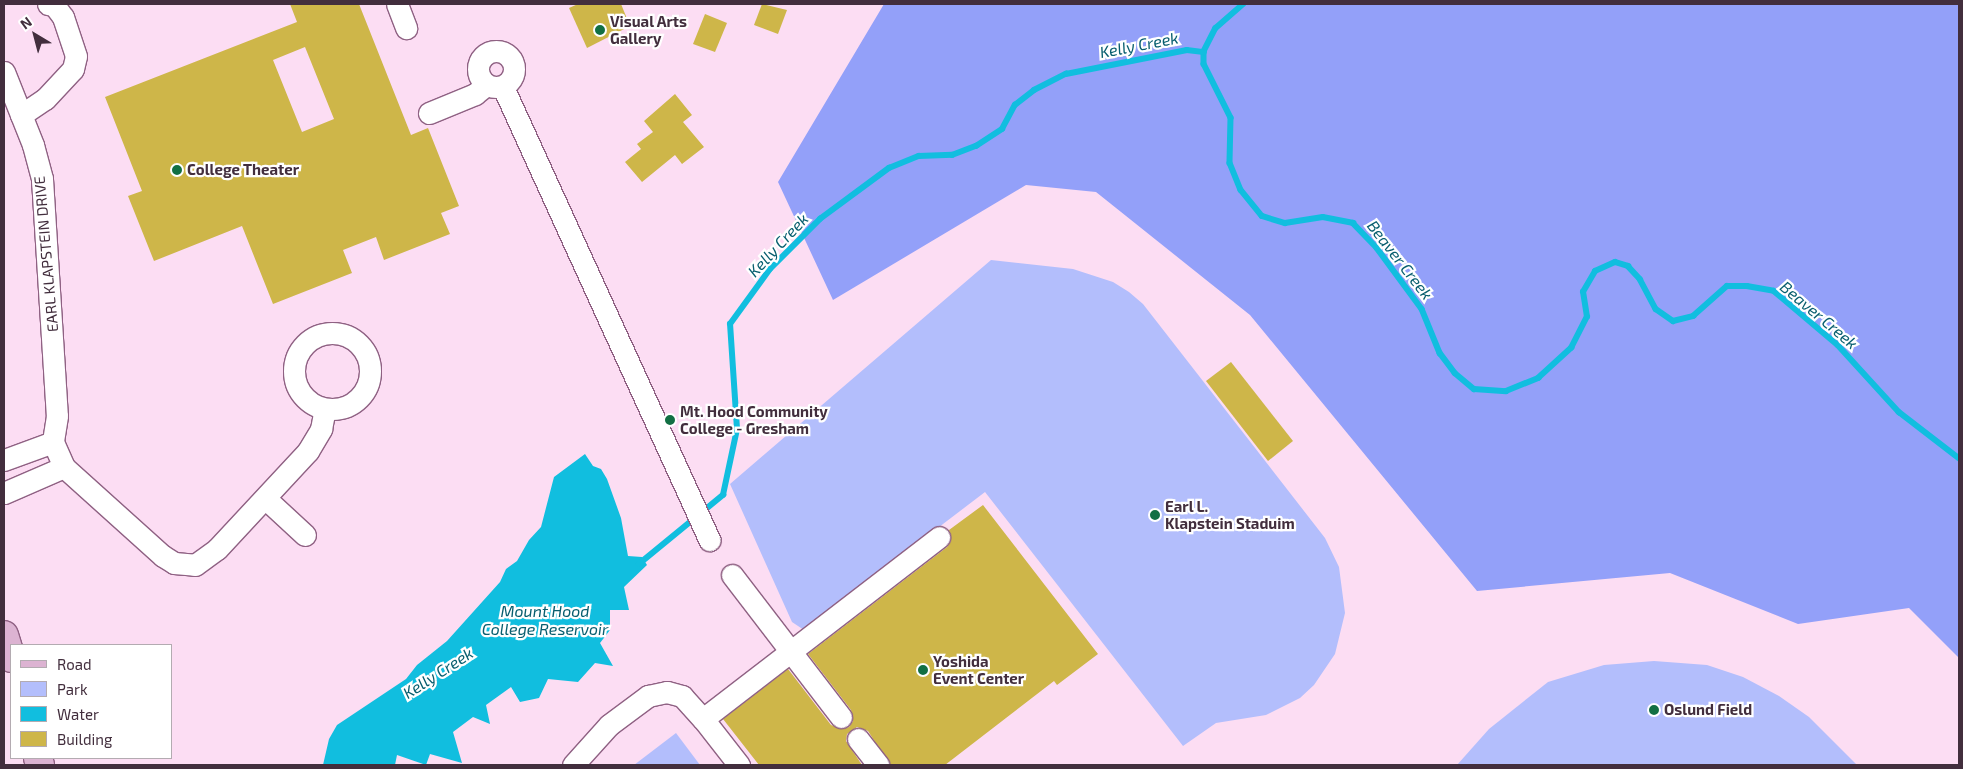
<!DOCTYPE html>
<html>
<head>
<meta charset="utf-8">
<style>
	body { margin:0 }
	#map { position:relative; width:1963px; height:769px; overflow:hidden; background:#fcddf3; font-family:"Exo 2",sans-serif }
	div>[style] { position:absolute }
	.green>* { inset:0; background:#b3befc }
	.forest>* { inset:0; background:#93a0f9 }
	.water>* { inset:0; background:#11bedf }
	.stream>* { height:5.5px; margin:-2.75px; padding:0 2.75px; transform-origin:2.75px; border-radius:2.75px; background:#11bedf }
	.building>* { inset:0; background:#ceb649 }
	.roads { filter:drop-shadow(1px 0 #8f6183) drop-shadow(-1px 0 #8f6183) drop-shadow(0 1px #8f6183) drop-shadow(0 -1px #8f6183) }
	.minor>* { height:21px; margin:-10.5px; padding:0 10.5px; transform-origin:10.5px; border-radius:10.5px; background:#fff }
	.minor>.ring { margin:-10.5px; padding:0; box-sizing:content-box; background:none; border:21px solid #fff; border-radius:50% }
	.major>* { height:28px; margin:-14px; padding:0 14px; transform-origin:14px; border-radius:14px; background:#dcb3d2 }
	.dots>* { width:14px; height:14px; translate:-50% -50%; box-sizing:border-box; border:2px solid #fff; border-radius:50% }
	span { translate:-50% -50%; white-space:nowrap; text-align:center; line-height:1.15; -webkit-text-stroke:4.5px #fff; paint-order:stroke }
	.poi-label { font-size:15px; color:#422e3d; font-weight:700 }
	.left { translate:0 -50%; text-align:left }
	.street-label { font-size:15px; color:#422e3d }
	.water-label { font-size:16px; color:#085e6f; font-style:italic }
	.frame { position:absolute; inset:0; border:5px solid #422e3d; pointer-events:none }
	.legend { position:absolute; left:10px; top:644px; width:162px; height:115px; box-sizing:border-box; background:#fff; border:1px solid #b3abb1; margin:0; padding:6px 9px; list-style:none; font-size:15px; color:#422e3d }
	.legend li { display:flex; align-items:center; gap:10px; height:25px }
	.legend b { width:25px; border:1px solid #b3abb1 }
	.north { position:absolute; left:10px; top:10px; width:50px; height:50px; -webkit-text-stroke:4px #fff; paint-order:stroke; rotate:323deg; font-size:14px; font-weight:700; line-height:20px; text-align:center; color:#422e3d }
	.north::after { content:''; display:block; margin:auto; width:18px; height:22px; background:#422e3d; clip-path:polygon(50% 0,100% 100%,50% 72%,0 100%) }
</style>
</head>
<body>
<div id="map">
	<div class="green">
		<div style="clip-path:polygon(991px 260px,1073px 269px,1113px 282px,1129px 292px,1143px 304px,1325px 538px,1339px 567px,1345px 613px,1335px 654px,1314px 685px,1300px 698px,1266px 715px,1216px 723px,1183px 746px,985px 492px,804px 630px,792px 622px,730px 484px)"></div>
		<div style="clip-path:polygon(1654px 661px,1707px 665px,1743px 677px,1779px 696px,1809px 717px,1857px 765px,1457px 765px,1489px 729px,1548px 682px,1604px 665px)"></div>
		<div style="clip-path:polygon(676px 733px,700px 765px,634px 765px)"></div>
	</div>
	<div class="forest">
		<div style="clip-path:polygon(884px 4px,1959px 4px,1959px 658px,1909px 608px,1798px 624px,1670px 573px,1477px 591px,1250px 315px,1096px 192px,1026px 185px,833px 300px,778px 182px)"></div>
	</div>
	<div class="water">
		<div style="clip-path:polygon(585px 454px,593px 466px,601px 469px,607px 479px,621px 518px,628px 556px,642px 557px,647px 565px,624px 587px,629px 610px,610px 610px,610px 630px,600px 643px,613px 666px,595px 663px,578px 682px,548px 679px,539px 698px,520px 702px,511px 687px,486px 705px,490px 724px,473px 717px,453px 732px,462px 763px,430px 754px,426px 765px,397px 755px,395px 765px,323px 765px,329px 739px,337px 725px,406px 679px,417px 665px,447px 641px,500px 582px,506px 569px,517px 561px,529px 540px,541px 527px,554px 477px)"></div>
	</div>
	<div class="stream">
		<div style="left:1244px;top:4px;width:37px;rotate:139deg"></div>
		<div style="left:1216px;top:28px;width:27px;rotate:117deg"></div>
		<div style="left:1204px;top:52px;width:12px;rotate:90deg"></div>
		<div style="left:1204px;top:64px;width:60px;rotate:63.4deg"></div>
		<div style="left:1231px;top:118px;width:45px;rotate:91.3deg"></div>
		<div style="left:1230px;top:163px;width:29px;rotate:68deg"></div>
		<div style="left:1241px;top:190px;width:33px;rotate:51deg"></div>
		<div style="left:1262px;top:216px;width:24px;rotate:17deg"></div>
		<div style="left:1285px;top:223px;width:38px;rotate:-9deg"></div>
		<div style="left:1323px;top:217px;width:31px;rotate:11deg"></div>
		<div style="left:1353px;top:223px;width:35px;rotate:46deg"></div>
		<div style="left:1377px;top:248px;width:76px;rotate:53.6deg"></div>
		<div style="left:1422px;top:309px;width:48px;rotate:67.8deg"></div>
		<div style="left:1440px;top:353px;width:25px;rotate:53deg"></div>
		<div style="left:1455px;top:373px;width:25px;rotate:40deg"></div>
		<div style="left:1474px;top:389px;width:32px;rotate:4deg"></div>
		<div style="left:1506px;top:391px;width:35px;rotate:-22deg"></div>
		<div style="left:1538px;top:378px;width:45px;rotate:-42.3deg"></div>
		<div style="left:1571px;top:348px;width:35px;rotate:-63deg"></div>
		<div style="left:1587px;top:317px;width:25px;rotate:-99deg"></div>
		<div style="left:1583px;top:292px;width:24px;rotate:-60deg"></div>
		<div style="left:1595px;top:271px;width:22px;rotate:-24deg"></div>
		<div style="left:1615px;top:262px;width:14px;rotate:17deg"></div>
		<div style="left:1628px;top:266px;width:18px;rotate:47deg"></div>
		<div style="left:1640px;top:279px;width:34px;rotate:62deg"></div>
		<div style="left:1656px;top:309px;width:21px;rotate:35deg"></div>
		<div style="left:1673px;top:321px;width:21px;rotate:-14deg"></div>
		<div style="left:1693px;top:316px;width:45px;rotate:-41.4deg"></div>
		<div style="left:1727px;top:286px;width:20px"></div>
		<div style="left:1747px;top:286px;width:27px;rotate:10deg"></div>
		<div style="left:1774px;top:291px;width:84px;rotate:40.2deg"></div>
		<div style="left:1838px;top:345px;width:91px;rotate:47.7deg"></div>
		<div style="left:1899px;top:412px;width:76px;rotate:37.5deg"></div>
		<div style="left:639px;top:564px;width:109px;rotate:-39.4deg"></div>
		<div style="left:723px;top:495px;width:67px;rotate:-78deg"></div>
		<div style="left:737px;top:429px;width:105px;rotate:-93.8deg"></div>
		<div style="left:730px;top:324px;width:68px;rotate:-54deg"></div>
		<div style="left:770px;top:269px;width:71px;rotate:-45deg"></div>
		<div style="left:820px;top:219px;width:86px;rotate:-36.5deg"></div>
		<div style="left:889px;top:168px;width:32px;rotate:-22deg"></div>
		<div style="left:919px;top:156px;width:33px;rotate:-2deg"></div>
		<div style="left:952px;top:155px;width:26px;rotate:-21deg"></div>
		<div style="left:976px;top:146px;width:31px;rotate:-33deg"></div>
		<div style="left:1002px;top:129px;width:27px;rotate:-62deg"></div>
		<div style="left:1015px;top:105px;width:24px;rotate:-38deg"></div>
		<div style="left:1034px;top:90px;width:36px;rotate:-27deg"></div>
		<div style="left:1066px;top:74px;width:123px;rotate:-11.2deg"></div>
		<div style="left:1187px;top:50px;width:17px;rotate:7deg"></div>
	</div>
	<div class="building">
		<div style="clip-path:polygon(evenodd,290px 4px,359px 4px,411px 135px,428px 128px,459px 206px,441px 213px,450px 234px,384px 260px,376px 237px,343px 250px,352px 273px,273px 304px,242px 226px,154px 261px,128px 196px,142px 191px,105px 97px,297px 22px,290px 4px,305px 47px,334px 119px,302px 132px,273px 60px,305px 47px)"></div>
		<div style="clip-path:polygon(578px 4px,621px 4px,630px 26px,587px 48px,569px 8px)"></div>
		<div style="clip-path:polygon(762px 4px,787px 10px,778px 34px,754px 25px)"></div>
		<div style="clip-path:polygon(705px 14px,727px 23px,715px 52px,693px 44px)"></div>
		<div style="clip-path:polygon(675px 94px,692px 115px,683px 122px,704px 147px,682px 164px,675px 155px,642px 182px,625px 162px,641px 149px,637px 144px,653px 132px,644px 121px)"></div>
		<div style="clip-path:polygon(1231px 362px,1293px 441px,1268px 461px,1206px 381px)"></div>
		<div style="clip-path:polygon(983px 505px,1098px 654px,1057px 685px,1054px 681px,945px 765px,890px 765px,868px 731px,857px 727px,847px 734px,846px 741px,862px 765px,759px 765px,723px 719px,788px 669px,831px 725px,842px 729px,849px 727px,853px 721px,851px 710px,808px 654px,947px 547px,951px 541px,949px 530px)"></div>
	</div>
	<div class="roads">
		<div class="minor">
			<div style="left:397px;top:4px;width:26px;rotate:69deg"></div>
			<div class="ring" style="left:478px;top:51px;width:15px;height:15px"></div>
			<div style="left:4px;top:72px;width:79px;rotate:68.3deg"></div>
			<div style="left:33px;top:145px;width:35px;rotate:75deg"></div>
			<div style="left:42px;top:179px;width:237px;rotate:86.4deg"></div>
			<div style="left:57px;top:416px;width:26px;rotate:99deg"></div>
			<div style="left:53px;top:442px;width:27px;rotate:66deg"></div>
			<div style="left:64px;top:467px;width:133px;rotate:42deg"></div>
			<div style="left:163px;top:556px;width:13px;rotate:32deg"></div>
			<div style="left:174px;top:563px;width:21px;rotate:5deg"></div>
			<div style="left:195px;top:565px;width:27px;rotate:-36deg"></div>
			<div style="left:217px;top:549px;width:134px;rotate:-47.1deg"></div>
			<div style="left:308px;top:451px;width:26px;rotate:-59deg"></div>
			<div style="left:321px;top:429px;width:20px;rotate:-79deg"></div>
			<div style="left:503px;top:87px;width:498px;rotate:65.5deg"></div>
			<div style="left:429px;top:113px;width:50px;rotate:-22.4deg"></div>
			<div style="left:475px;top:94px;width:14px;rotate:-39deg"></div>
			<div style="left:21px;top:115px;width:29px;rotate:-34deg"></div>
			<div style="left:45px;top:99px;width:41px;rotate:-47deg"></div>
			<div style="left:73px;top:69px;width:13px;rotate:-77deg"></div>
			<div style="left:76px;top:56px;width:41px;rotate:-108.4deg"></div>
			<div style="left:63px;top:17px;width:15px;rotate:-127deg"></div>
			<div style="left:54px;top:5px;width:6px;rotate:-171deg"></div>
			<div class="ring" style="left:294px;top:333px;width:55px;height:55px"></div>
			<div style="left:4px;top:460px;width:52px;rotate:-20.2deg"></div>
			<div style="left:4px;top:493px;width:65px;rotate:-23.4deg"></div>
			<div style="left:266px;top:499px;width:53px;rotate:42.7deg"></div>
			<div style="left:732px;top:575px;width:179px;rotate:52.5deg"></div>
			<div style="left:858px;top:739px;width:33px;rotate:52deg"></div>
			<div style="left:573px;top:765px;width:54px;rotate:-48deg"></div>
			<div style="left:609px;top:725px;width:49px;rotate:-36.6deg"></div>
			<div style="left:648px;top:696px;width:19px;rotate:-12deg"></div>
			<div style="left:667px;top:692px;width:16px;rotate:15deg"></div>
			<div style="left:682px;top:696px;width:31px;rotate:48deg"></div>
			<div style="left:739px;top:765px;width:58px;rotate:-128deg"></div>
			<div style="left:703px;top:719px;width:298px;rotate:-37.6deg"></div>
		</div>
		<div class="major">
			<div style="left:4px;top:635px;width:24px;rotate:73deg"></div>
			<div style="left:38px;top:758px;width:7px;rotate:74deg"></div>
		</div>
	</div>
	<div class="dots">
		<div style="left:600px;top:30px;background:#126f43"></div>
		<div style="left:177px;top:170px;background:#126f43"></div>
		<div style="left:670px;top:420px;background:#126f43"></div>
		<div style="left:1155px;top:515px;background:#126f43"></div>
		<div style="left:923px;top:670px;background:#126f43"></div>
		<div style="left:1654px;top:710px;background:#126f43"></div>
	</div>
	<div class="poi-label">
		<span class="left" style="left:610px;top:30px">Visual Arts<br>Gallery</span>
		<span class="left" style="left:187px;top:170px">College Theater</span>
		<span class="left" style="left:680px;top:420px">Mt. Hood Community<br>College - Gresham</span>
		<span class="left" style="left:1165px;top:515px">Earl L.<br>Klapstein Staduim</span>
		<span class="left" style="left:933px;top:670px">Yoshida<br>Event Center</span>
		<span class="left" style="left:1664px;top:710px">Oslund Field</span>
	</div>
	<div class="street-label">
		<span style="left:46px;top:254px;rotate:-95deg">EARL KLAPSTEIN DRIVE</span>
	</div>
	<div class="water-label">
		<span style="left:1139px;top:45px;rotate:-11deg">Kelly Creek</span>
		<span style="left:778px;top:245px;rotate:-47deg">Kelly Creek</span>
		<span style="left:1400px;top:260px;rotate:52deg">Beaver Creek</span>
		<span style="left:1819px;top:315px;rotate:40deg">Beaver Creek</span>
		<span style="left:545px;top:620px">Mount Hood<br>College Reservoir</span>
		<span style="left:438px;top:673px;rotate:-33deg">Kelly Creek</span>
	</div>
	<div class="frame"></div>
	<ul class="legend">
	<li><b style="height:6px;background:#dcb3d2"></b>Road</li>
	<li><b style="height:14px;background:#b3befc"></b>Park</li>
	<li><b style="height:14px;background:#11bedf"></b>Water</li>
	<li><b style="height:14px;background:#ceb649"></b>Building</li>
	</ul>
	<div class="north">N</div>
</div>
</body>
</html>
